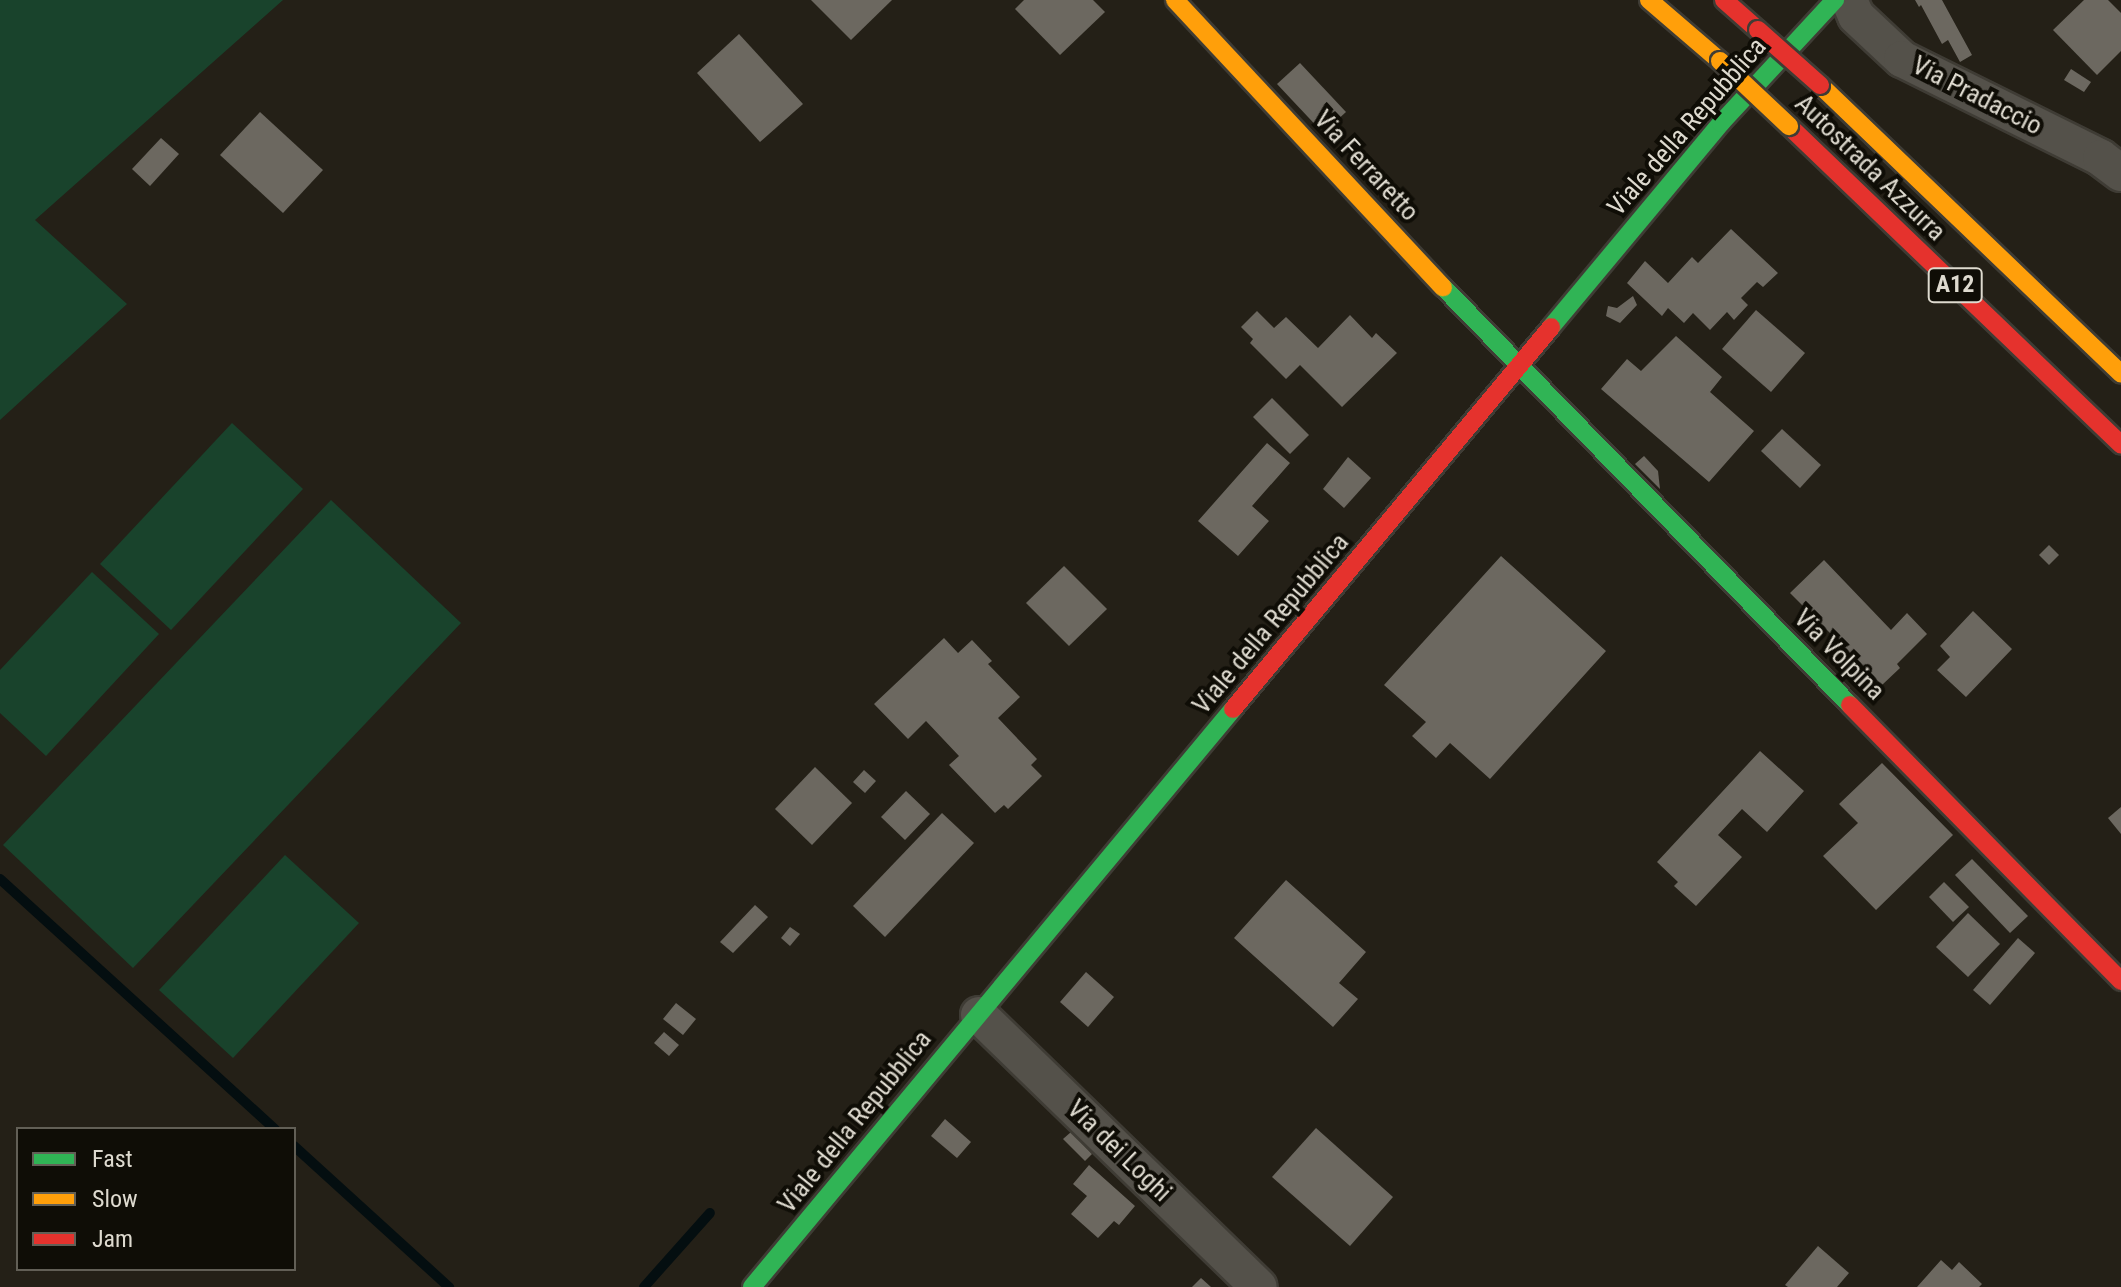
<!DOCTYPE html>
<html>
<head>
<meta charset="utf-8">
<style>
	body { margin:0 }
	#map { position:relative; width:2121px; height:1287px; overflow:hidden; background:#242017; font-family:"Roboto Condensed",sans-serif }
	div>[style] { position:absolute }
	.green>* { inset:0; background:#19432c }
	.stream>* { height:10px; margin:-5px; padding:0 5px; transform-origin:5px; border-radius:5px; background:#040e10 }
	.building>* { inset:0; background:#6c6860 }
	.roads { filter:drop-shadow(2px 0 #3f3c35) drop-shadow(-2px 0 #3f3c35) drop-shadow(0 2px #3f3c35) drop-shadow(0 -2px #3f3c35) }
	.street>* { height:36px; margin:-18px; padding:0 18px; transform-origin:18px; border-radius:18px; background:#54514a }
	.fast>* { height:18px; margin:-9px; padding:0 9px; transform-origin:9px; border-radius:9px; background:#30b455 }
	.slow>* { height:18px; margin:-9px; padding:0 9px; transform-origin:9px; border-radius:9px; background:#ff9f0a }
	.jam>* { height:18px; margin:-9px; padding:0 9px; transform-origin:9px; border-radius:9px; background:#e5322d }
	.bridges { filter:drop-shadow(2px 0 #3f3c35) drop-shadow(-2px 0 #3f3c35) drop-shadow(0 2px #3f3c35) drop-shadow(0 -2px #3f3c35) }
	.slow-bridge>* { height:18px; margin:-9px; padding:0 9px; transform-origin:9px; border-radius:9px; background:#ff9f0a }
	.jam-bridge>* { height:18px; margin:-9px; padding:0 9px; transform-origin:9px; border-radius:9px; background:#e5322d }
	span { translate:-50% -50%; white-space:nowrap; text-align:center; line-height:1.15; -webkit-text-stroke:8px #0f0d06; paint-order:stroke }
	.shield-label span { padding:2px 6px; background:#0f0d06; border:2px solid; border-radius:6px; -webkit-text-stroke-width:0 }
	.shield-label { font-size:24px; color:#dedacf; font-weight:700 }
	.street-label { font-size:26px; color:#dedacf }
	.legend { position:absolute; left:16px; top:1127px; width:280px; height:144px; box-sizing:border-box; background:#0f0d06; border:2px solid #625f56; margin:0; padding:10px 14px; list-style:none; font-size:24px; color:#dedacf }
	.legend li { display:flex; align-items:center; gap:16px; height:40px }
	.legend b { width:40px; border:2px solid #625f56 }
</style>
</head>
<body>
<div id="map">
	<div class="green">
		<div style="clip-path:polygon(0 0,283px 0,35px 220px,127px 304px,0 420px)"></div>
		<div style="clip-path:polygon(232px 423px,303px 489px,171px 630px,100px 564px)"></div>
		<div style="clip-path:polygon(331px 500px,461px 623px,133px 968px,3px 845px)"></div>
		<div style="clip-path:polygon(92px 572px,159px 634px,46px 756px,0 713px,0 670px)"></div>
		<div style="clip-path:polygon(285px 855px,359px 923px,233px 1058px,159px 990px)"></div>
	</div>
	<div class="stream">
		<div style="left:0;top:879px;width:372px;rotate:42.3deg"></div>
		<div style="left:294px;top:1146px;width:210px;rotate:42.3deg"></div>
		<div style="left:644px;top:1287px;width:99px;rotate:-48.3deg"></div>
	</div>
	<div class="building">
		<div style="clip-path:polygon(811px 0,892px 0,851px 40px)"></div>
		<div style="clip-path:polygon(1024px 0,1093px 0,1105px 12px,1060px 55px,1015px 9px)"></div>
		<div style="clip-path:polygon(1915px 0,1942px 0,1972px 55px,1960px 62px,1948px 40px,1942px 44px,1921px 5px,1919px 7px)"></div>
		<div style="clip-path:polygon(2084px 0,2108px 0,2121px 13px,2121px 51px,2097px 75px,2053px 30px)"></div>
		<div style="clip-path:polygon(739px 34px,803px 104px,760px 142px,697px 73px)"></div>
		<div style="clip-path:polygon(1300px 63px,1346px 112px,1323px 133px,1277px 84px)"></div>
		<div style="clip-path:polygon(2071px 69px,2091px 82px,2084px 92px,2064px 80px)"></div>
		<div style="clip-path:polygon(260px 112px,323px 170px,283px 213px,220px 155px)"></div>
		<div style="clip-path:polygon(161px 138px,179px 154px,150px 186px,132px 169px)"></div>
		<div style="clip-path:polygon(1731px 229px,1778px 273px,1763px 287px,1757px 282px,1741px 298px,1748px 305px,1734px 320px,1727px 312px,1710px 330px,1693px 313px,1684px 323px,1668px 308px,1662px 316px,1627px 283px,1645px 261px,1668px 283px,1692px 257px,1698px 263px)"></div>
		<div style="clip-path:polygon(1633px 296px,1637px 305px,1620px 323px,1606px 316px,1608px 306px,1617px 308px)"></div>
		<div style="clip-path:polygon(1756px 310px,1805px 353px,1771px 392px,1722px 349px)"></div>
		<div style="clip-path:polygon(1257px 311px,1274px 328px,1286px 317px,1318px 348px,1350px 315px,1372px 338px,1376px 333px,1397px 353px,1342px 407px,1300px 365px,1286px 379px,1250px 343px,1253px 339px,1241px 327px)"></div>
		<div style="clip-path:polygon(1676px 336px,1722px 377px,1710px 392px,1754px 431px,1709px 482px,1601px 389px,1627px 359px,1641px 371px)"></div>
		<div style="clip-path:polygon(1272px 398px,1309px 435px,1290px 454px,1253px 417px)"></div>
		<div style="clip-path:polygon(1782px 429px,1821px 465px,1800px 488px,1761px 451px)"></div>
		<div style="clip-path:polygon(1267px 443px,1290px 463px,1252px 506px,1269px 521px,1238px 556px,1198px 521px)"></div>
		<div style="clip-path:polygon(1644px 456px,1658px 471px,1660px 489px,1635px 464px)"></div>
		<div style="clip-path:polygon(1348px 457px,1371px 478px,1344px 508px,1323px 489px)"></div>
		<div style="clip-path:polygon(2049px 545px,2059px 555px,2049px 565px,2039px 555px)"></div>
		<div style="clip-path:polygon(1501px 556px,1606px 651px,1490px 779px,1450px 743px,1436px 758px,1412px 736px,1426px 722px,1384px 685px)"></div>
		<div style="clip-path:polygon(1824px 560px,1891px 630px,1907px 613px,1927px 634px,1897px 664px,1900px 668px,1882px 685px,1790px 593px)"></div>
		<div style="clip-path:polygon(1064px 566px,1107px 609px,1069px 646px,1026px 603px)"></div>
		<div style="clip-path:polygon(1973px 611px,2012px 649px,1966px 697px,1937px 670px,1950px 657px,1940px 646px)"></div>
		<div style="clip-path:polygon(944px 638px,958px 653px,972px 640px,992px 661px,988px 664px,1020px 697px,998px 718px,1037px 759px,1031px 765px,1042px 776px,1008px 809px,1004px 805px,995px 813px,949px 765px,959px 756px,926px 721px,908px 739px,874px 704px)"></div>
		<div style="clip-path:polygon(1760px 751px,1804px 791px,1767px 832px,1742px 809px,1718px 835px,1742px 857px,1696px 906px,1674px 886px,1678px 882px,1657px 862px)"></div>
		<div style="clip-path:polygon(1882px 763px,1953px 835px,1876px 910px,1823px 856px,1858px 823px,1839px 804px)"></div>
		<div style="clip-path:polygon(815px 767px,852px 803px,812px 845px,775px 809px)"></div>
		<div style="clip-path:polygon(864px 770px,876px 781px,865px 793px,853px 782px)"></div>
		<div style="clip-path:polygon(906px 791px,930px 814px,905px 840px,881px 817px)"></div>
		<div style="clip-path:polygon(2121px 807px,2121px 834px,2108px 818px)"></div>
		<div style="clip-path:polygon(942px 813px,974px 843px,885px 937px,853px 906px)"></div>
		<div style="clip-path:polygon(1972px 859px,2028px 916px,2010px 933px,1955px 875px)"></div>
		<div style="clip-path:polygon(1286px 880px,1366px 952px,1339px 983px,1358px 999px,1333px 1027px,1234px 938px)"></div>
		<div style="clip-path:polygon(1944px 882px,1969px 907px,1953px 922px,1929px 897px)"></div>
		<div style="clip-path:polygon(755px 905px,768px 917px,733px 953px,720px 942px)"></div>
		<div style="clip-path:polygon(1968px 913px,2000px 944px,1968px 977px,1936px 947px)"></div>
		<div style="clip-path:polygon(790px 927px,800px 934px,790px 946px,781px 938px)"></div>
		<div style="clip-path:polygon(2018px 938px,2035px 953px,1990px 1005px,1973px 990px)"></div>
		<div style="clip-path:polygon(1086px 972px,1114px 997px,1088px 1027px,1060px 1002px)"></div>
		<div style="clip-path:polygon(676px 1003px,696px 1019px,683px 1035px,663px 1019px)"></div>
		<div style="clip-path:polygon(664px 1032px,679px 1045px,669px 1056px,654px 1043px)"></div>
		<div style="clip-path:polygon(945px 1119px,971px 1142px,957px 1158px,931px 1136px)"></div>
		<div style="clip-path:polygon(1316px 1128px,1393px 1197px,1350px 1246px,1272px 1177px)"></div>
		<div style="clip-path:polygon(1071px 1132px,1092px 1154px,1085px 1161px,1063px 1139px)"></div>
		<div style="clip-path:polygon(1089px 1165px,1135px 1206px,1119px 1225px,1114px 1221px,1098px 1238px,1071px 1214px,1087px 1196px,1073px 1184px)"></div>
		<div style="clip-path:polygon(1818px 1246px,1849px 1273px,1837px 1287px,1788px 1287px,1785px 1285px)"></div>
		<div style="clip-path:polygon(1941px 1260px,1952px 1270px,1959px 1262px,1982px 1284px,1979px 1287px,1917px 1287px)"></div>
		<div style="clip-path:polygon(1201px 1278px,1211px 1287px,1192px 1287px)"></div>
	</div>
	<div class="roads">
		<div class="street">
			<div style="left:1849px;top:0;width:17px;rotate:66deg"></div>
			<div style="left:1856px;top:16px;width:63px;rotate:43.1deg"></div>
			<div style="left:1902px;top:59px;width:222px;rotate:26.4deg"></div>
			<div style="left:2101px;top:158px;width:25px;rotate:37deg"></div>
			<div style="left:979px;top:1015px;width:390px;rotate:44.2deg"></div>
		</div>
		<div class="fast">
			<div style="left:1443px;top:287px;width:583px;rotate:45.76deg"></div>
			<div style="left:1551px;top:327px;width:266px;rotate:-50.2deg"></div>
			<div style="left:1721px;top:123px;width:168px;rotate:-47.2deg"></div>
			<div style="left:752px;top:1287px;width:752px;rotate:-50.23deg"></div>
		</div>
		<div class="slow">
			<div style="left:1175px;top:0;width:393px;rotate:47deg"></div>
			<div style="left:1649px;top:0;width:94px;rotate:40.7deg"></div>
			<div style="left:1820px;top:85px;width:417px;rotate:43.8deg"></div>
		</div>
		<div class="jam">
			<div style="left:1724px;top:0;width:45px;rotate:41.4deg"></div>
			<div style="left:1789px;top:126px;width:460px;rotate:43.8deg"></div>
			<div style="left:1850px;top:705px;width:387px;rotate:45.5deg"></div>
			<div style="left:1233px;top:709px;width:497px;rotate:-50.2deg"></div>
		</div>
	</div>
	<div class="bridges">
		<div class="slow-bridge">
			<div style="left:1720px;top:61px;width:95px;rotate:43.3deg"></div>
		</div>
		<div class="jam-bridge">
			<div style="left:1758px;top:30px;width:83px;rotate:41.6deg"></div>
		</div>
	</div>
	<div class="shield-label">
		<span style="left:1955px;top:285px">A12</span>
	</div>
	<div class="street-label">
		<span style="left:1977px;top:96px;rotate:27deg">Via Pradaccio</span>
		<span style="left:1687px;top:127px;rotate:-49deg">Viale della Repubblica</span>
		<span style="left:1366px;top:166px;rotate:47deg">Via Ferraretto</span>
		<span style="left:1870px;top:168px;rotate:44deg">Autostrada Azzurra</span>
		<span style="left:1271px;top:624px;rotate:-50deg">Viale della Repubblica</span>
		<span style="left:1839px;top:655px;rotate:45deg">Via Volpina</span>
		<span style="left:855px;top:1122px;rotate:-51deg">Viale della Repubblica</span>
		<span style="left:1119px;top:1151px;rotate:44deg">Via dei Loghi</span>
	</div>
	<ul class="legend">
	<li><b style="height:10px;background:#30b455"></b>Fast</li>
	<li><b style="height:10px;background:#ff9f0a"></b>Slow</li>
	<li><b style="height:10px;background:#e5322d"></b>Jam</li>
	</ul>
</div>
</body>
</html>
